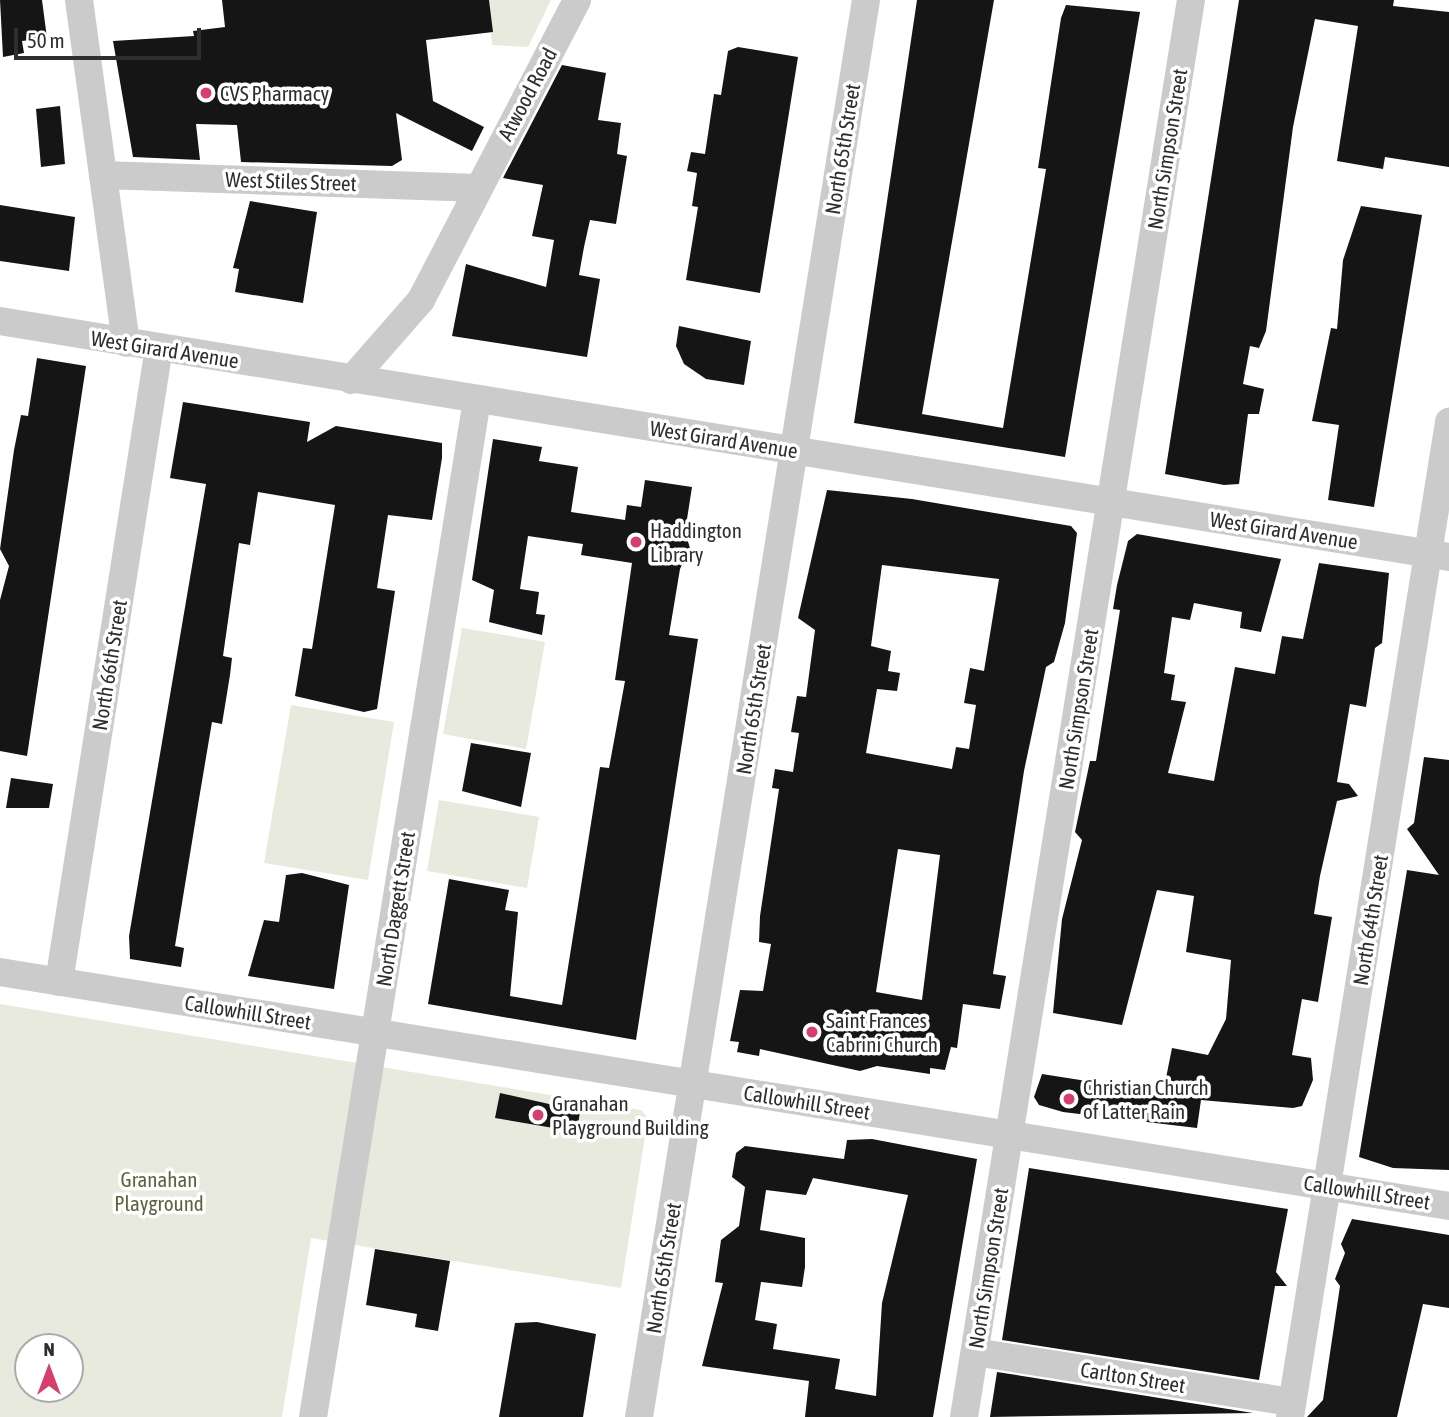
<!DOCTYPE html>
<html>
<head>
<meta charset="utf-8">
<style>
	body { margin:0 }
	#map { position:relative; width:1449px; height:1417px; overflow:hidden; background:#fff; font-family:"Asap Condensed",sans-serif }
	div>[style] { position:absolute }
	.green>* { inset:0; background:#e7eadc }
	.building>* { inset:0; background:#151515 }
	.minor>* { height:28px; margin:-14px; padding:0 14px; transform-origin:14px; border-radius:14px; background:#cbcbcb }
	.dots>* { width:19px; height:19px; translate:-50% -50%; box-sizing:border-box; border:4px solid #fff; border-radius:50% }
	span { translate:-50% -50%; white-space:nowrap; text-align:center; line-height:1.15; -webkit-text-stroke:7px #fff; paint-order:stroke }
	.poi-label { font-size:21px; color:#2e2e2e }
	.left { translate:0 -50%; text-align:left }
	.street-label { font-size:21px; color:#2e2e2e }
	.park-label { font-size:21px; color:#59653f }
	.north { position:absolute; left:14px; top:1333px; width:70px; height:70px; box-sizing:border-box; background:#fff; border:2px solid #ababab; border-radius:50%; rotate:0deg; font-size:19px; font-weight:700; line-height:28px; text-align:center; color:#2e2e2e }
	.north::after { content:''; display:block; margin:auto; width:24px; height:32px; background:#d53f6c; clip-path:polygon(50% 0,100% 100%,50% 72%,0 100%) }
	.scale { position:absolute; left:14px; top:28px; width:187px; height:32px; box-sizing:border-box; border:4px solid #2e2e2e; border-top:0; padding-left:9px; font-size:21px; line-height:24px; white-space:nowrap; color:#2e2e2e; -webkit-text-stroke:5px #fff; paint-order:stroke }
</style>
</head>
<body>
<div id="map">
	<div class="green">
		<div style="clip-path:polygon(488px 0,551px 0,528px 47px,492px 45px)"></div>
		<div style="clip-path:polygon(462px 628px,545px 642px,526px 749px,443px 734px)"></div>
		<div style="clip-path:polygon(291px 705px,394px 722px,368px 880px,264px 863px)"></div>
		<div style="clip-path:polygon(439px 800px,539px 817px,527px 888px,427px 871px)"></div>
		<div style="clip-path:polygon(evenodd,0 1004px,641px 1110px,648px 1118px,621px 1288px,311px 1238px,282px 1417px,0 1417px,0 1004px,28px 1347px,70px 1347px,70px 1389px,28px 1389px,28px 1347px)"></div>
	</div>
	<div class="building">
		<div style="clip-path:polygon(0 0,42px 0,47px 38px,22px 41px,24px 53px,3px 57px)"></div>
		<div style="clip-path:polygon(222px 0,489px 0,493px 32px,426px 40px,433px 101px,484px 127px,472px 151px,396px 113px,402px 160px,392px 166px,241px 162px,237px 125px,196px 124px,200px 160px,133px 157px,113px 41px,194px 36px,193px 31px,225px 27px)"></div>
		<div style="clip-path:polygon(917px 0,994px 0,922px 414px,1003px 428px,1046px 169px,1038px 168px,1061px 18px,1066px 5px,1140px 12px,1065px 457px,854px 423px)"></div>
		<div style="clip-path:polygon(1239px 0,1394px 0,1393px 6px,1449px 12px,1449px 167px,1385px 157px,1383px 169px,1337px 161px,1358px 26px,1315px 19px,1293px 127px,1266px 331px,1259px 348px,1250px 346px,1243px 384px,1264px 389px,1259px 414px,1248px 414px,1239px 484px,1224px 485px,1165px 474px)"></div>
		<div style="clip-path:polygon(738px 47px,798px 57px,760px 293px,686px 280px,698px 207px,692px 206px,697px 173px,687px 171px,691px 152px,705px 154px,714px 94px,721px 95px,728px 51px)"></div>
		<div style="clip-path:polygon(562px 65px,606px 73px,598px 120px,621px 123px,617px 154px,627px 156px,616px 224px,590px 220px,584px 247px,579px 275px,600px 279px,587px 357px,452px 336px,466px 264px,546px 287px,554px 240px,532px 236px,543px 185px,503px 178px)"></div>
		<div style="clip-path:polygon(60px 106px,65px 164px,41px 167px,36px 109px)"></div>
		<div style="clip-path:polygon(250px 201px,317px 212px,303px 303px,235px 292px,239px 269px,233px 268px)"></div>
		<div style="clip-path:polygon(0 205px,75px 217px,69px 271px,0 261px)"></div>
		<div style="clip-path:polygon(1361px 206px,1422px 215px,1374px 507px,1328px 500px,1339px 425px,1312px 421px,1331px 328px,1337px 329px,1343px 260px)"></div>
		<div style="clip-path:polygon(679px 326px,751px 341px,744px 385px,706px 379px,684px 364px,676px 346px)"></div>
		<div style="clip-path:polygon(37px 358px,86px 366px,27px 756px,0 751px,0 600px,9px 566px,0 549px,14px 450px,21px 415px,28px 416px)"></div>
		<div style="clip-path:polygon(183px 402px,310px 422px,307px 442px,336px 426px,442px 443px,442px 458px,432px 520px,388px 515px,377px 588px,395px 591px,377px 709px,364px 712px,295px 696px,303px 648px,312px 649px,335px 505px,258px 492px,250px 545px,239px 543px,223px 656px,232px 658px,230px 675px,222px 724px,212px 722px,199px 799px,175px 946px,184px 948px,181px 967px,130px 959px,129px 936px,206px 484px,170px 478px)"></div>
		<div style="clip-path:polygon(493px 439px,542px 447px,539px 461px,578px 467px,571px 512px,625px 520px,627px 505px,641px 507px,645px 480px,692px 487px,685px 532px,690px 548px,680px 569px,669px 635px,698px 639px,636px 1040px,428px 1004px,449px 879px,509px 890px,505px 910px,518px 912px,510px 996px,562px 1005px,600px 767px,609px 768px,625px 681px,615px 680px,632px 563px,581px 555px,583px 544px,528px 536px,520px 589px,539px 592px,536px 614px,545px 615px,542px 635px,489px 622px,494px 590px,472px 580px)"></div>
		<div style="clip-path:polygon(evenodd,827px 490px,912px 499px,1071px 526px,1077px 533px,1065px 623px,1054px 662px,1046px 667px,1024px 771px,993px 974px,1006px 976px,1000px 1009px,963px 1004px,957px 1048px,951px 1047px,945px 1070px,930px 1068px,930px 1074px,877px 1066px,860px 1071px,760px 1049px,759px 1056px,737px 1052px,739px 1042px,730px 1041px,740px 990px,763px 991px,771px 944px,759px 942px,760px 916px,779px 789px,772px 788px,775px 769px,793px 772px,799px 733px,791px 732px,797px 696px,806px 697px,815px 630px,798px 618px,827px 490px,882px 565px,999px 579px,984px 671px,970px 668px,964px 703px,976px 705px,969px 749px,956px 747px,952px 769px,866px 753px,877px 689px,897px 691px,900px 673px,888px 671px,891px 651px,871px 646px,882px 565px,827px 490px,898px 849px,940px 855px,922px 1000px,876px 992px,898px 849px)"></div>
		<div style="clip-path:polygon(1137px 534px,1281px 559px,1261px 632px,1240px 628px,1242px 612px,1194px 603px,1190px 620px,1172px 617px,1164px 673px,1175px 675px,1171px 700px,1186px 702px,1168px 773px,1214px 781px,1235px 667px,1275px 674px,1282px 636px,1303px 639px,1319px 563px,1389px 573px,1382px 643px,1375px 648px,1366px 707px,1350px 704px,1337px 782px,1349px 784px,1358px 796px,1337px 801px,1320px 876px,1314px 914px,1332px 917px,1318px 1002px,1302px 999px,1292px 1055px,1311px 1058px,1313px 1080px,1302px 1106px,1293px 1108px,1201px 1100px,1197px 1128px,1063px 1112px,1039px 1105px,1034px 1097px,1042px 1074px,1163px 1093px,1172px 1048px,1208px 1055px,1226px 1019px,1231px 960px,1186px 952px,1194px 896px,1157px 890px,1122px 1025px,1053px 1013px,1062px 919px,1082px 840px,1075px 832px,1090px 761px,1096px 761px,1120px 610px,1113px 609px,1117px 585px,1128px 541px)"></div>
		<div style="clip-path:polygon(471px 743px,531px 753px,521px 807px,462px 791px)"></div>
		<div style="clip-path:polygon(1424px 757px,1449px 760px,1449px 1170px,1393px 1168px,1359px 1157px,1407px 870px,1439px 875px,1407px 829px,1414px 823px)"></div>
		<div style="clip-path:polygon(11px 778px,53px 784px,49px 808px,6px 808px)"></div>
		<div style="clip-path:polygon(302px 873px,349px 885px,334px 989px,248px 976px,264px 920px,279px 922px,286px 875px)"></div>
		<div style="clip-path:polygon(500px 1093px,580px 1111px,577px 1132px,495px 1118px)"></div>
		<div style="clip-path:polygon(evenodd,872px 1139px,977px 1159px,933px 1417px,805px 1417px,809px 1381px,702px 1366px,723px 1283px,715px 1282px,721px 1240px,739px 1226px,745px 1187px,732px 1177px,736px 1153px,745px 1146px,844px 1159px,847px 1140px,872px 1139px,813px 1178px,908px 1195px,882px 1303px,876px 1396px,835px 1389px,840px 1359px,773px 1349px,777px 1324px,755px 1320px,761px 1282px,802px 1287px,805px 1267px,805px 1238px,760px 1230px,766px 1190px,806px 1195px,813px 1178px)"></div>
		<div style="clip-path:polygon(1029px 1168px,1288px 1209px,1276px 1272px,1287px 1286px,1275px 1286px,1259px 1380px,1002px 1340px)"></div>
		<div style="clip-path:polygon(1352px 1219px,1449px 1235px,1449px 1308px,1423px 1304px,1397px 1417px,1307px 1417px,1323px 1400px,1340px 1286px,1335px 1279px,1345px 1253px,1341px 1244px)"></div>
		<div style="clip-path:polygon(375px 1249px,450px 1261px,438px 1331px,415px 1327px,417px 1314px,366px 1305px)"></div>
		<div style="clip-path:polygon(537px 1322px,596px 1334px,583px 1417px,499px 1417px,515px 1323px)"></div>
		<div style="clip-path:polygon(997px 1372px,1253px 1413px,990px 1417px)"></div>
	</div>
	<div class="minor">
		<div style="left:79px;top:0;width:346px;rotate:82.2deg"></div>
		<div style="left:103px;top:175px;width:375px;rotate:2deg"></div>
		<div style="left:0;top:321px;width:1468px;rotate:9.25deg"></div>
		<div style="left:351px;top:380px;width:106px;rotate:-48.8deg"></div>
		<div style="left:421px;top:300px;width:338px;rotate:-62.5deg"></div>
		<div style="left:0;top:972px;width:1468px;rotate:9.17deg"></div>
		<div style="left:59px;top:982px;width:642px;rotate:-81.04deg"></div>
		<div style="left:975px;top:1352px;width:321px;rotate:9deg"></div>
		<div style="left:313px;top:1417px;width:1030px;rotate:-80.84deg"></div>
		<div style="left:639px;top:1417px;width:1435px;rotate:-80.9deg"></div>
		<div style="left:964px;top:1417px;width:1435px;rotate:-80.9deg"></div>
		<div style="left:1290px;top:1417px;width:1008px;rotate:-80.92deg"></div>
	</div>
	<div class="dots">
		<div style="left:206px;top:93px;background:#d53f6c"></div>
		<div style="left:636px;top:542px;background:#d53f6c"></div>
		<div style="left:812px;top:1032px;background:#d53f6c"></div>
		<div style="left:1069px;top:1099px;background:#d53f6c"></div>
		<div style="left:538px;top:1115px;background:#d53f6c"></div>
	</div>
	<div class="poi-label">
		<span class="left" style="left:220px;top:93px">CVS Pharmacy</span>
		<span class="left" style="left:650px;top:542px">Haddington<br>Library</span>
		<span class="left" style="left:826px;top:1032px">Saint Frances<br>Cabrini Church</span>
		<span class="left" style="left:1083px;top:1099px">Christian Church<br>of Latter Rain</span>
		<span class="left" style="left:552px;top:1115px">Granahan<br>Playground Building</span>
	</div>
	<div class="street-label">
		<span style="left:527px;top:94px;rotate:-62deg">Atwood Road</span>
		<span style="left:842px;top:149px;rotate:-81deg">North 65th Street</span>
		<span style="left:1167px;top:149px;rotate:-81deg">North Simpson Street</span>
		<span style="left:291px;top:181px;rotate:2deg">West Stiles Street</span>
		<span style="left:165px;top:349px;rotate:9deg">West Girard Avenue</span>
		<span style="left:724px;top:439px;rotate:9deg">West Girard Avenue</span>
		<span style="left:1284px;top:530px;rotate:9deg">West Girard Avenue</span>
		<span style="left:109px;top:665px;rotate:-81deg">North 66th Street</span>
		<span style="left:753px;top:709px;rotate:-81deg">North 65th Street</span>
		<span style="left:1078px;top:709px;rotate:-81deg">North Simpson Street</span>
		<span style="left:395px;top:909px;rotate:-81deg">North Daggett Street</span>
		<span style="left:1370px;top:920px;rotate:-81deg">North 64th Street</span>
		<span style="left:248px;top:1012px;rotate:9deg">Callowhill Street</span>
		<span style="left:807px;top:1102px;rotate:9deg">Callowhill Street</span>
		<span style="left:1367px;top:1192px;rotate:9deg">Callowhill Street</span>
		<span style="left:663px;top:1268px;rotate:-81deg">North 65th Street</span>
		<span style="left:988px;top:1268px;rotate:-81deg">North Simpson Street</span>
		<span style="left:1133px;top:1377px;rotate:9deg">Carlton Street</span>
	</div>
	<div class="park-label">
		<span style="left:159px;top:1191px">Granahan<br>Playground</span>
	</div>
	<div class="north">N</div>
	<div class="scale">50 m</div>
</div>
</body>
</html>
